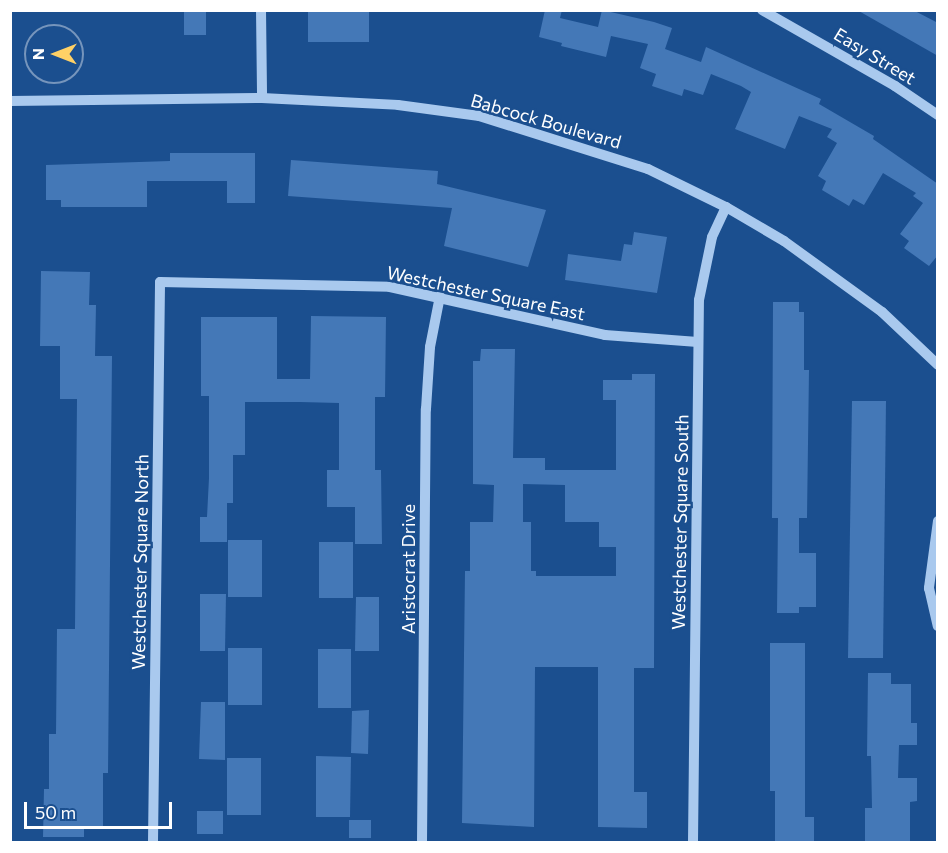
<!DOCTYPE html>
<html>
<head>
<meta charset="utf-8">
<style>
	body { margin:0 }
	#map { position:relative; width:948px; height:853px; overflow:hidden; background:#1b4f8f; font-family:Commissioner,sans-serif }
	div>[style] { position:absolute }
	.building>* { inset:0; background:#4478b7 }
	.minor>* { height:10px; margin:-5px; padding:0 5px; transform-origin:5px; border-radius:5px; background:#a9c9ee }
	span { translate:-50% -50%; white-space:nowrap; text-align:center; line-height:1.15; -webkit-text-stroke:5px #1b4f8f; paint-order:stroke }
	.street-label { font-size:18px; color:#fff }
	.frame { position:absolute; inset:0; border:12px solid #fff; pointer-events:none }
	.north { position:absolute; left:24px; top:24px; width:60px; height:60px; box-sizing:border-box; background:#1b4f8f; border:2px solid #7695bc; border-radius:50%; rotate:270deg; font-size:16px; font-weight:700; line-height:24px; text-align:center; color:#fff }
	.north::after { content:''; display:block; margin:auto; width:21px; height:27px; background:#ffd166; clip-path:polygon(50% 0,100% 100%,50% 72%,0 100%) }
	.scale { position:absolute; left:24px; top:802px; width:148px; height:27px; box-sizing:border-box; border:3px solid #fff; border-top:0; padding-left:8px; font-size:18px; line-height:21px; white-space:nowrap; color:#fff; -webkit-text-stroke:4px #1b4f8f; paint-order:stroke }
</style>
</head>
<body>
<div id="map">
	<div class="building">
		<div style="clip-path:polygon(184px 10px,206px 10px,206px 35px,184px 35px)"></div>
		<div style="clip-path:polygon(308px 10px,369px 10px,369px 42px,308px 42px)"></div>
		<div style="clip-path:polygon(545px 10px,562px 10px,560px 18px,598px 27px,602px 10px,654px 22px,672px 28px,665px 49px,701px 62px,706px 47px,821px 99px,819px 104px,874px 136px,873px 139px,938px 184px,938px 255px,929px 266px,904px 248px,909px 241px,900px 234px,923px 203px,913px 196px,916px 193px,883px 173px,864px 205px,853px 199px,849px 206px,822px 190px,826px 181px,818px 176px,837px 143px,827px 137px,832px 129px,799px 116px,785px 149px,735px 129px,751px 92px,741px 86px,711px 74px,703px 95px,684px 89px,682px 96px,652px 86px,656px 74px,640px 68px,648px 44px,611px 36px,606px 57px,561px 46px,562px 43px,539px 37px)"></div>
		<div style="clip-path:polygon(857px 10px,913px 10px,938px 23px,938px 56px)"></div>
		<div style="clip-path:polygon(170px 153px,255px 153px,255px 203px,227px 203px,227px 181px,147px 181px,147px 207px,61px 207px,61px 200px,46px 200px,46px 165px,170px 161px)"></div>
		<div style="clip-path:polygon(291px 160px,438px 171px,437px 184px,546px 210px,528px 267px,444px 246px,452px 208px,288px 196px)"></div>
		<div style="clip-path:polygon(634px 232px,667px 237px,657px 293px,565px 280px,568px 254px,621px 261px,624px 244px,632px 245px)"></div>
		<div style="clip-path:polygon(41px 271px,90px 272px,89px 305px,96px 305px,95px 356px,112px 356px,108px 773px,103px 773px,103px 827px,84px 827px,84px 837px,43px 837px,44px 789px,49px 789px,49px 734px,56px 734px,57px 629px,75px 629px,77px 399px,60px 399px,60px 346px,40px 346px)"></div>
		<div style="clip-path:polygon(773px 302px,799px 302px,799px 312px,804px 312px,804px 370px,809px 370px,807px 518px,799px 518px,799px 553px,816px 553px,816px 607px,799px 607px,799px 613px,777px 613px,778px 518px,772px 518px)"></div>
		<div style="clip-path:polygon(311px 316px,386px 317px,385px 397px,375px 397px,375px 470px,381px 470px,382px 544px,355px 544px,355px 507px,327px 507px,327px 470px,339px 470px,339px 403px,300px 402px,245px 402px,245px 455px,233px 455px,233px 503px,227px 503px,227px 542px,200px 542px,200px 517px,207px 517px,209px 478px,209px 396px,201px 396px,201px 317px,277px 317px,277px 379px,310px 379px)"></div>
		<div style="clip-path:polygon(evenodd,481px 349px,515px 349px,513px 458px,545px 458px,545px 470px,616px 470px,616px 400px,603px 400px,603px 380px,632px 380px,632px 374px,655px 374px,654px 668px,634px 668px,634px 792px,647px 792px,647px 828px,598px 827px,598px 667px,535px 667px,534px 827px,462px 823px,465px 571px,470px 571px,470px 522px,493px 522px,494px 485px,473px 484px,473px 361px,480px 361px,481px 349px,523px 484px,565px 485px,565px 522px,599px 522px,599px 547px,616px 547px,616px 576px,536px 576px,536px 571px,531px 571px,531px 522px,523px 522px,523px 484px)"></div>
		<div style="clip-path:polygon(852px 401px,886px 401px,883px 658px,848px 658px)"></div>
		<div style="clip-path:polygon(228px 540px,262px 540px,262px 597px,228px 597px)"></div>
		<div style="clip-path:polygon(319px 542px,353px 542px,353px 598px,319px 598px)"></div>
		<div style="clip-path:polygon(200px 594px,226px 594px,225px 651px,200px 651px)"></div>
		<div style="clip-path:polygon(356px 597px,379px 597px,379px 651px,355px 651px)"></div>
		<div style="clip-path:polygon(770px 643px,805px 643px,805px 817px,814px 817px,814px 843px,775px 843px,775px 791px,770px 791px)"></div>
		<div style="clip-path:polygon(228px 648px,262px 648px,262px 705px,228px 705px)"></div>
		<div style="clip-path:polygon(318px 649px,351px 649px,351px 708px,318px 708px)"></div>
		<div style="clip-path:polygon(868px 673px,891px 673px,891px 684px,911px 684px,911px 723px,917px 723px,917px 745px,899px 745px,898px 778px,917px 778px,917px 801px,910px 802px,910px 841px,865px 843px,865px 808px,872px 808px,871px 756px,867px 756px)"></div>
		<div style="clip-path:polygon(201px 702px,225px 702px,225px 760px,199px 759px)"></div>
		<div style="clip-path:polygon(369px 710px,368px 754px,351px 753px,352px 711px)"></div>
		<div style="clip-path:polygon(316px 756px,351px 757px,350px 817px,316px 817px)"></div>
		<div style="clip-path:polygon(227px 758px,261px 758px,261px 815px,227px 815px)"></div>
		<div style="clip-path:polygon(197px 811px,223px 811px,223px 834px,197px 834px)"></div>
		<div style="clip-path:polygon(349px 820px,371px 820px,371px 838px,349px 838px)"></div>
	</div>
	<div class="minor">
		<div style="left:261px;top:10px;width:88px;rotate:89.3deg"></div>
		<div style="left:762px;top:10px;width:153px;rotate:29.7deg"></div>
		<div style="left:895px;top:86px;width:52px;rotate:34deg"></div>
		<div style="left:10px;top:101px;width:252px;rotate:-0.7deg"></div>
		<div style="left:262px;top:98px;width:136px;rotate:2.9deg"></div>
		<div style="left:398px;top:105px;width:82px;rotate:7.7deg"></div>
		<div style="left:479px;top:116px;width:177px;rotate:17.4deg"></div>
		<div style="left:648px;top:169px;width:87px;rotate:26deg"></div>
		<div style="left:726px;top:207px;width:67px;rotate:30.4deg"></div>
		<div style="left:784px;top:241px;width:121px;rotate:35.9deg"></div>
		<div style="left:882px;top:312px;width:77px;rotate:43.4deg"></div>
		<div style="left:938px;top:521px;width:68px;rotate:97.7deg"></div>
		<div style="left:929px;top:588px;width:39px;rotate:77deg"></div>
		<div style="left:153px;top:842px;width:560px;rotate:-89.28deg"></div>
		<div style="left:160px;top:282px;width:230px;rotate:1.2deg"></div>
		<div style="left:390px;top:287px;width:220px;rotate:12.6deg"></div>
		<div style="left:605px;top:335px;width:93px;rotate:4.3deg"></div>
		<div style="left:422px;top:842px;width:433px;rotate:-89.5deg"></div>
		<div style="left:426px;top:409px;width:62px;rotate:-86.3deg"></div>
		<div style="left:430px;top:347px;width:52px;rotate:-78.9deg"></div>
		<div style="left:693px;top:842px;width:542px;rotate:-89.37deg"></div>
		<div style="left:699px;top:300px;width:64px;rotate:-78.3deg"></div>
		<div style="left:712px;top:237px;width:33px;rotate:-65deg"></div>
	</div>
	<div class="street-label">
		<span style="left:875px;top:56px;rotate:31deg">Easy Street</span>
		<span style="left:546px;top:121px;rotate:16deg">Babcock Boulevard</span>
		<span style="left:486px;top:293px;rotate:12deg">Westchester Square East</span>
		<span style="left:680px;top:522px;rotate:-89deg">Westchester Square South</span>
		<span style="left:140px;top:562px;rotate:-89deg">Westchester Square North</span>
		<span style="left:408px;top:569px;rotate:-90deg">Aristocrat Drive</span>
	</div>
	<div class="frame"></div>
	<div class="north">N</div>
	<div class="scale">50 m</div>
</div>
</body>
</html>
